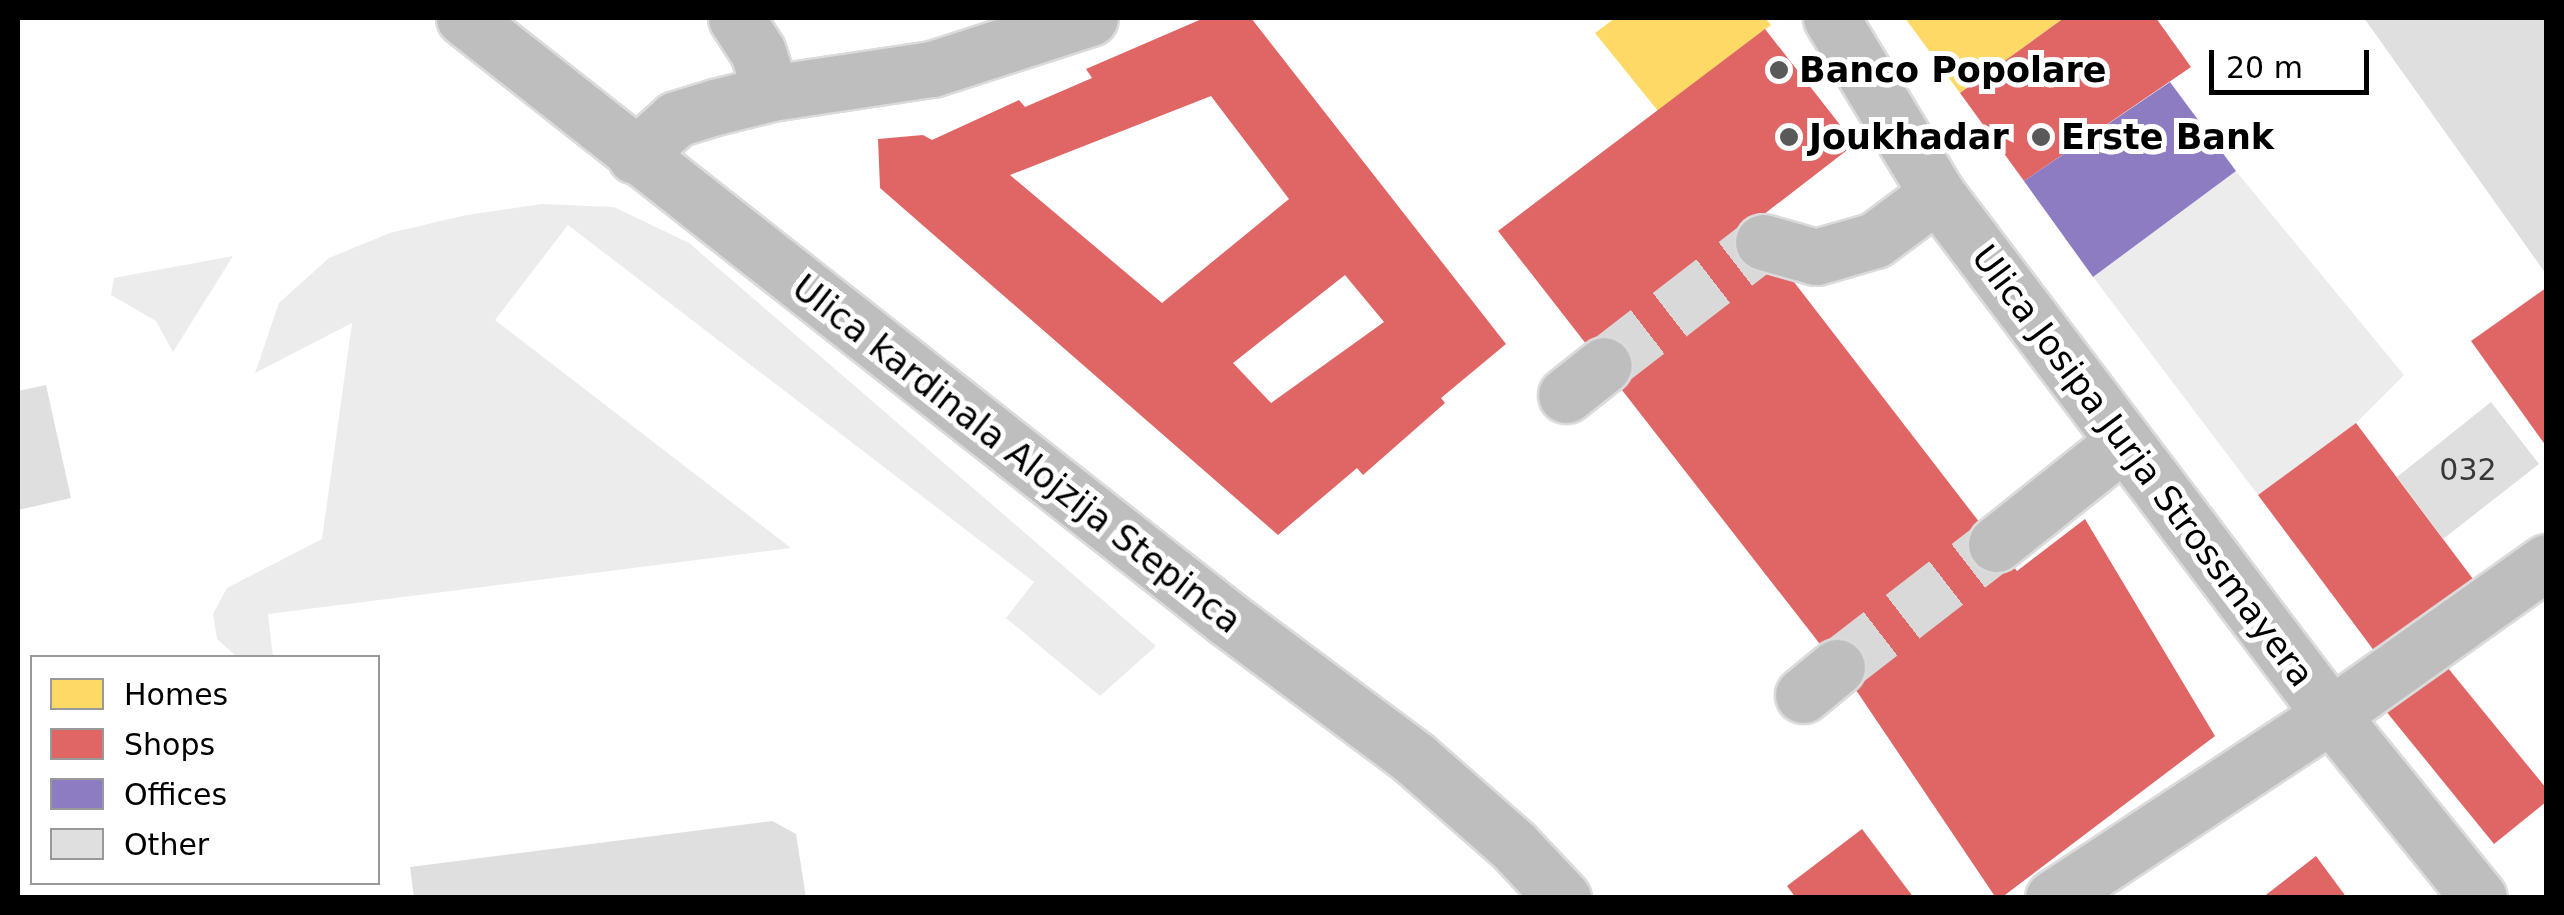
<!DOCTYPE html>
<html>
<head>
<meta charset="utf-8">
<style>
	body { margin:0 }
	#map { position:relative; width:2564px; height:915px; overflow:hidden; background:#fff; font-family:"DejaVu Sans",sans-serif }
	div>[style] { position:absolute }
	.green>* { inset:0; background:#ececec }
	.homes>* { inset:0; background:#ffd966 }
	.shops>* { inset:0; background:#e06666 }
	.offices>* { inset:0; background:#8e7cc3 }
	.building>* { inset:0; background:#dfdfdf }
	.minor-tunnel>* { height:55px; margin-top:-27.5px; transform-origin:0; background:repeating-linear-gradient(90deg,#d9d9d9 0 55px,transparent 0 83px) }
	.roads { filter:drop-shadow(2px 0 #dbdbdb) drop-shadow(-2px 0 #dbdbdb) drop-shadow(0 2px #dbdbdb) drop-shadow(0 -2px #dbdbdb) }
	.minor>* { height:55px; margin:-27.5px; padding:0 27.5px; transform-origin:27.5px; border-radius:27.5px; background:#bebebe }
	.major>* { height:55px; margin:-27.5px; padding:0 27.5px; transform-origin:27.5px; border-radius:27.5px; background:#bebebe }
	.dots>* { width:28px; height:28px; translate:-50% -50%; box-sizing:border-box; border:5px solid #fff; border-radius:50% }
	span { translate:-50% -50%; white-space:nowrap; text-align:center; line-height:1.15; -webkit-text-stroke:10px #fff; paint-order:stroke }
	.number-label { font-size:30px; color:#383838 }
	.number-label span { -webkit-text-stroke-width:0 }
	.poi-label { font-size:35px; color:#000; font-weight:700 }
	.left { translate:0 -50%; text-align:left }
	.street-label { font-size:35px; color:#000 }
	.frame { position:absolute; inset:0; border:20px solid #000; pointer-events:none }
	.legend { position:absolute; left:30px; top:655px; width:350px; height:230px; box-sizing:border-box; background:#fff; border:2px solid #999; margin:0; padding:12px 18px; list-style:none; font-size:30px; color:#000 }
	.legend li { display:flex; align-items:center; gap:20px; height:50px }
	.legend b { width:50px; border:2px solid #999 }
	.scale { position:absolute; left:2209px; top:50px; width:160px; height:45px; box-sizing:border-box; border:5px solid #000; border-top:0; padding-left:12px; font-size:30px; line-height:35px; white-space:nowrap; color:#000; -webkit-text-stroke:8px #fff; paint-order:stroke }
</style>
</head>
<body>
<div id="map">
	<div class="green">
		<div style="clip-path:polygon(2236px 171px,2404px 375px,2356px 423px,2258px 495px,2093px 277px)"></div>
		<div style="clip-path:polygon(542px 204px,614px 207px,689px 243px,1156px 646px,1100px 696px,1006px 618px,1034px 582px,568px 225px,495px 320px,791px 548px,268px 614px,273px 657px,237px 657px,217px 639px,213px 614px,227px 588px,322px 539px,352px 323px,255px 373px,279px 303px,329px 258px,390px 233px,466px 215px)"></div>
		<div style="clip-path:polygon(233px 256px,173px 352px,156px 321px,111px 295px,114px 278px)"></div>
	</div>
	<div class="homes">
		<div style="clip-path:polygon(1615px 18px,1765px 18px,1771px 25px,1658px 111px,1595px 33px)"></div>
		<div style="clip-path:polygon(1905px 18px,2064px 18px,1960px 93px)"></div>
	</div>
	<div class="shops">
		<div style="clip-path:polygon(evenodd,1204px 18px,1251px 18px,1506px 344px,1441px 398px,1445px 403px,1363px 475px,1357px 468px,1278px 535px,880px 188px,878px 139px,923px 135px,932px 140px,1019px 100px,1025px 107px,1092px 78px,1086px 69px,1204px 18px,1211px 96px,1289px 199px,1162px 303px,1010px 175px,1211px 96px,1204px 18px,1345px 275px,1384px 322px,1271px 403px,1233px 363px,1345px 275px)"></div>
		<div style="clip-path:polygon(2064px 18px,2156px 18px,2191px 67px,2024px 181px,1960px 93px)"></div>
		<div style="clip-path:polygon(1765px 29px,1855px 144px,1750px 225px,2017px 571px,2085px 519px,2215px 736px,2001px 898px,1996px 898px,1858px 693px,1498px 231px)"></div>
		<div style="clip-path:polygon(2546px 288px,2546px 446px,2471px 341px)"></div>
		<div style="clip-path:polygon(2356px 423px,2473px 579px,2375px 652px,2258px 495px)"></div>
		<div style="clip-path:polygon(2443px 662px,2546px 788px,2546px 802px,2494px 844px,2385px 710px)"></div>
		<div style="clip-path:polygon(1862px 829px,1914px 898px,1796px 898px,1787px 886px)"></div>
		<div style="clip-path:polygon(2316px 856px,2347px 898px,2262px 898px)"></div>
	</div>
	<div class="offices">
		<div style="clip-path:polygon(2170px 82px,2236px 171px,2093px 277px,2024px 181px)"></div>
	</div>
	<div class="building">
		<div style="clip-path:polygon(2364px 18px,2546px 18px,2546px 274px)"></div>
		<div style="clip-path:polygon(46px 385px,71px 498px,18px 510px,18px 391px)"></div>
		<div style="clip-path:polygon(2491px 402px,2539px 464px,2443px 539px,2397px 477px)"></div>
		<div style="clip-path:polygon(772px 821px,796px 834px,806px 898px,414px 898px,410px 867px)"></div>
	</div>
	<div class="minor-tunnel">
		<div style="left:1604px;top:365px;width:201px;rotate:-37.7deg"></div>
		<div style="left:1837px;top:667px;width:201px;rotate:-37.7deg"></div>
	</div>
	<div class="roads">
		<div class="minor">
			<div style="left:736px;top:18px;width:40px;rotate:57.1deg"></div>
			<div style="left:758px;top:52px;width:43px;rotate:72.4deg"></div>
			<div style="left:1831px;top:18px;width:205px;rotate:58.9deg"></div>
			<div style="left:1937px;top:194px;width:653px;rotate:52.9deg"></div>
			<div style="left:2331px;top:715px;width:235px;rotate:51deg"></div>
			<div style="left:635px;top:156px;width:55px;rotate:-42.1deg"></div>
			<div style="left:676px;top:119px;width:41px;rotate:-17.1deg"></div>
			<div style="left:715px;top:107px;width:58px;rotate:-14deg"></div>
			<div style="left:771px;top:93px;width:163px;rotate:-8.5deg"></div>
			<div style="left:932px;top:69px;width:166px;rotate:-17.9deg"></div>
			<div style="left:1763px;top:242px;width:55px;rotate:15.8deg"></div>
			<div style="left:1816px;top:257px;width:61px;rotate:-16.1deg"></div>
			<div style="left:1875px;top:240px;width:77px;rotate:-36.6deg"></div>
			<div style="left:1566px;top:395px;width:48px;rotate:-38.3deg"></div>
			<div style="left:1996px;top:544px;width:164px;rotate:-38.6deg"></div>
			<div style="left:1803px;top:695px;width:44px;rotate:-39.5deg"></div>
			<div style="left:2053px;top:898px;width:333px;rotate:-33.4deg"></div>
			<div style="left:2331px;top:715px;width:264px;rotate:-35.4deg"></div>
		</div>
		<div class="major">
			<div style="left:464px;top:18px;width:973px;rotate:38.2deg"></div>
			<div style="left:1229px;top:620px;width:231px;rotate:36.7deg"></div>
			<div style="left:1414px;top:758px;width:132px;rotate:41.3deg"></div>
			<div style="left:1513px;top:845px;width:73px;rotate:46.7deg"></div>
		</div>
	</div>
	<div class="dots">
		<div style="left:1779px;top:70px;background:#595959"></div>
		<div style="left:1789px;top:137px;background:#595959"></div>
		<div style="left:2041px;top:137px;background:#595959"></div>
	</div>
	<div class="number-label">
		<span style="left:2468px;top:470px">032</span>
	</div>
	<div class="poi-label">
		<span class="left" style="left:1799px;top:70px">Banco Popolare</span>
		<span class="left" style="left:1809px;top:137px">Joukhadar</span>
		<span class="left" style="left:2061px;top:137px">Erste Bank</span>
	</div>
	<div class="street-label">
		<span style="left:1017px;top:454px;rotate:38deg">Ulica kardinala Alojzija Stepinca</span>
		<span style="left:2143px;top:466px;rotate:53deg">Ulica Josipa Jurja Strossmayera</span>
	</div>
	<div class="frame"></div>
	<ul class="legend">
	<li><b style="height:28px;background:#ffd966"></b>Homes</li>
	<li><b style="height:28px;background:#e06666"></b>Shops</li>
	<li><b style="height:28px;background:#8e7cc3"></b>Offices</li>
	<li><b style="height:28px;background:#dfdfdf"></b>Other</li>
	</ul>
	<div class="scale">20 m</div>
</div>
</body>
</html>
